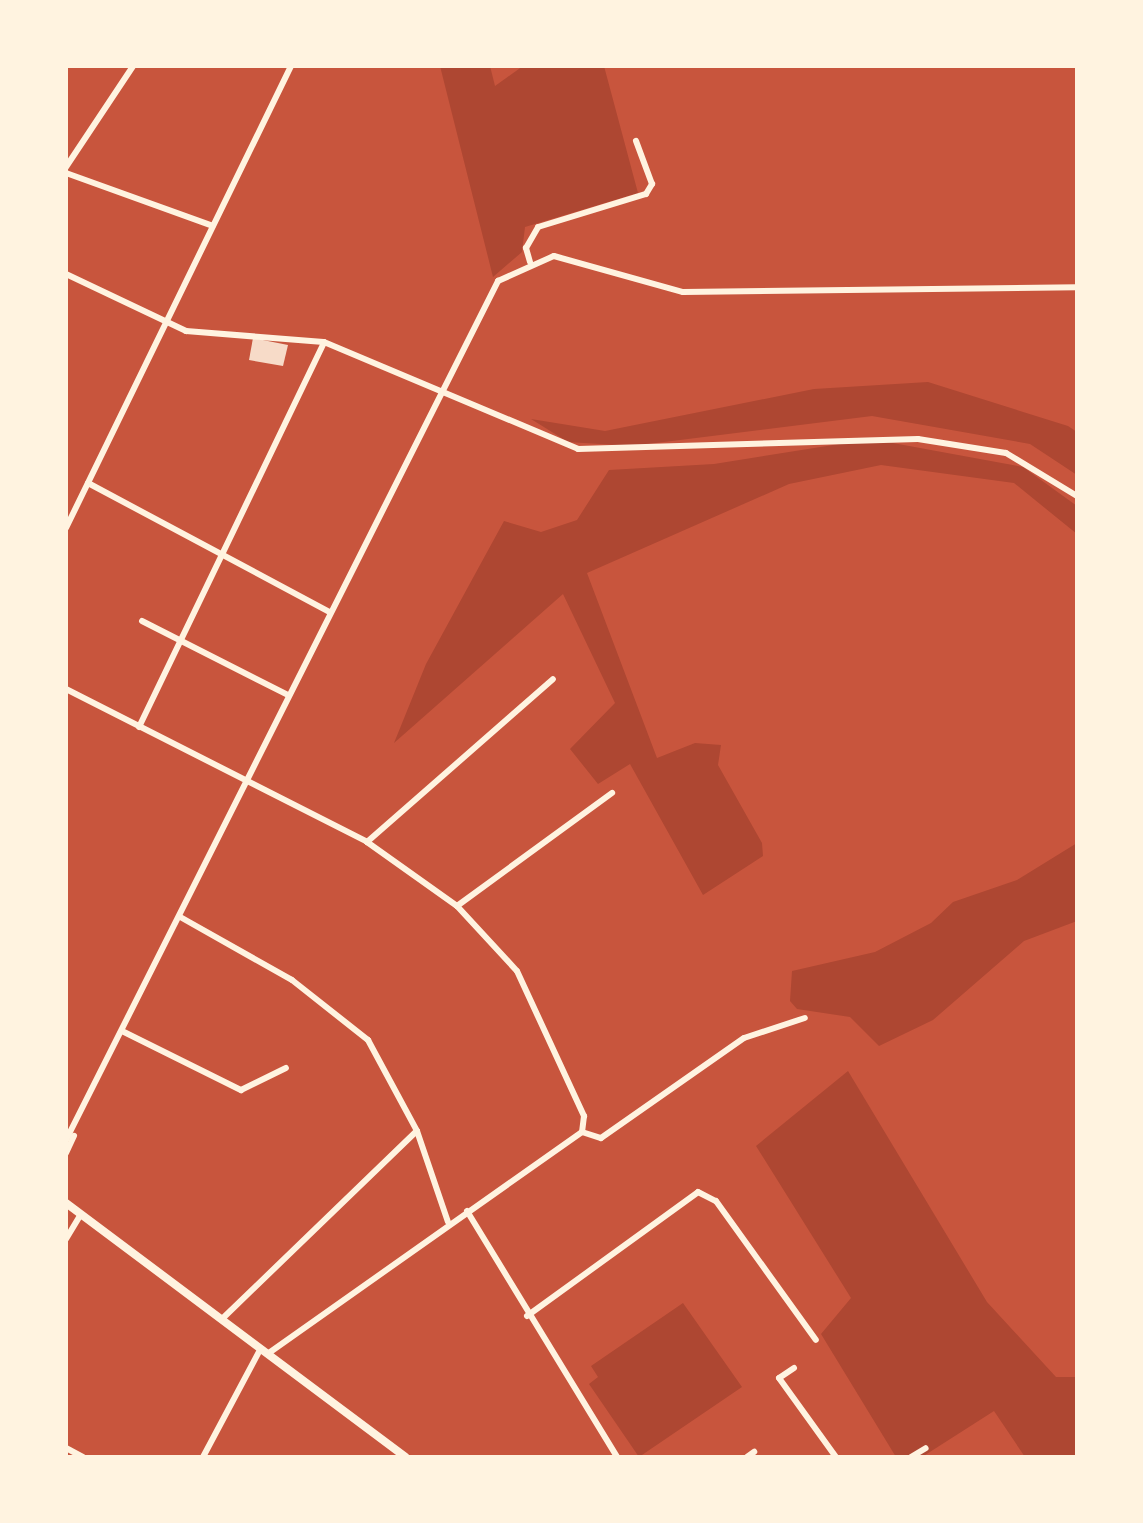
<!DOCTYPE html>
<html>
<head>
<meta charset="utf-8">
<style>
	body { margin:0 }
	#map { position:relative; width:1143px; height:1523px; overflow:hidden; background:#c8553d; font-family:Roboto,sans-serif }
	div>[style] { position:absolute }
	.green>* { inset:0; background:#ae4732 }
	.building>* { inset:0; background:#f7dbc8 }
	.minor>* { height:6px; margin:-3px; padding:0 3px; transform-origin:3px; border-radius:3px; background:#fff3e0 }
	.secondary>* { height:8px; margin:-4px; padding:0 4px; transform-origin:4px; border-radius:4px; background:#fff3e0 }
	span { translate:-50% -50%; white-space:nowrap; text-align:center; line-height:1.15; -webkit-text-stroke:6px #fff3e0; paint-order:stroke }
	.frame { position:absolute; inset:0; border:68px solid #fff3e0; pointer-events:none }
</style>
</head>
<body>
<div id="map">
	<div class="green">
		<div style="clip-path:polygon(440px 66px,490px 66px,495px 86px,523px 66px,604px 66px,638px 193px,525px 227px,522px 252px,493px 277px)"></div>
		<div style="clip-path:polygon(928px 382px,1068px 426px,1077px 432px,1077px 475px,1030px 444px,872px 416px,632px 446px,568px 442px,531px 419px,605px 431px,814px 389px)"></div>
		<div style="clip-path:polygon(871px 439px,1023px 467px,1077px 506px,1077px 534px,1014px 483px,881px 465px,789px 484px,587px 573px,657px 758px,695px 743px,721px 745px,718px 765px,762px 843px,763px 856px,703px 895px,630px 764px,598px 784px,570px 749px,615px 703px,563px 594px,394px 743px,426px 664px,504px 521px,541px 532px,577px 520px,609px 470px,714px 464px)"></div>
		<div style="clip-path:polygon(1077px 843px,1077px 921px,1024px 941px,933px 1020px,879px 1046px,850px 1017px,797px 1009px,790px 1001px,792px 971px,875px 952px,931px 923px,953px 902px,1017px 880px)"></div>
		<div style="clip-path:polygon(848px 1071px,987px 1302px,1056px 1377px,1077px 1377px,1077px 1457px,1025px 1457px,994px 1411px,922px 1457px,896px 1457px,821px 1334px,851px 1298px,756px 1146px)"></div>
		<div style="clip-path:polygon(683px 1303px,742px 1387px,639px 1457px,589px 1384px,598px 1377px,591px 1366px)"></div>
	</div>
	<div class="building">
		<div style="clip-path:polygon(253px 338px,288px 345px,283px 366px,249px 360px)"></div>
	</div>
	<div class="minor">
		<div style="left:66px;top:167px;width:121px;rotate:-56.4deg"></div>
		<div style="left:66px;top:173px;width:156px;rotate:19.8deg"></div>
		<div style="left:530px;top:262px;width:15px;rotate:-106deg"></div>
		<div style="left:526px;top:248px;width:24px;rotate:-60deg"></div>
		<div style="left:538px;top:227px;width:113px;rotate:-17deg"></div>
		<div style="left:646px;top:194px;width:12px;rotate:-59deg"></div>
		<div style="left:652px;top:184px;width:46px;rotate:-110.4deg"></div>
		<div style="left:66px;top:274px;width:133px;rotate:25.4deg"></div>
		<div style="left:186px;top:331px;width:138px;rotate:4.6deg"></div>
		<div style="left:324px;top:342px;width:276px;rotate:22.8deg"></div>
		<div style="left:578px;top:449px;width:340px;rotate:-1.7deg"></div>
		<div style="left:918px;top:439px;width:89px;rotate:9deg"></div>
		<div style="left:1006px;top:453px;width:83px;rotate:31.2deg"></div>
		<div style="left:88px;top:483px;width:274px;rotate:28.1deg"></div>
		<div style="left:66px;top:528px;width:514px;rotate:-64.03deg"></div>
		<div style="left:142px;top:621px;width:164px;rotate:26.9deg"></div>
		<div style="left:66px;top:689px;width:338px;rotate:26.9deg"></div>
		<div style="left:367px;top:842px;width:110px;rotate:35.4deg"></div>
		<div style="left:457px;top:906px;width:88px;rotate:47.3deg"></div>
		<div style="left:517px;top:971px;width:160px;rotate:65.2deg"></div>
		<div style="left:584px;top:1116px;width:16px;rotate:97deg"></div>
		<div style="left:582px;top:1132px;width:385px;rotate:144.8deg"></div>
		<div style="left:139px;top:727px;width:427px;rotate:-64.3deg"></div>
		<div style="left:367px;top:842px;width:247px;rotate:-41.2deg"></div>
		<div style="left:457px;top:906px;width:192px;rotate:-36.1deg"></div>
		<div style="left:182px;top:918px;width:126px;rotate:29.4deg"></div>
		<div style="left:292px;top:980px;width:97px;rotate:38.3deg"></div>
		<div style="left:368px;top:1040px;width:103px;rotate:61.7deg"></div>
		<div style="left:417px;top:1131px;width:96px;rotate:71.2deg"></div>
		<div style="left:124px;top:1032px;width:131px;rotate:26.4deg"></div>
		<div style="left:241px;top:1090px;width:50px;rotate:-26.1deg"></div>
		<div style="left:582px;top:1132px;width:20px;rotate:18deg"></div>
		<div style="left:601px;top:1138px;width:174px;rotate:-35deg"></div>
		<div style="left:744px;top:1038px;width:64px;rotate:-18.2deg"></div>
		<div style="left:66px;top:1140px;width:962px;rotate:-63.3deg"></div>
		<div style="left:498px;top:281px;width:61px;rotate:-24.1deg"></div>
		<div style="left:554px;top:256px;width:134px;rotate:15.6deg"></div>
		<div style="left:683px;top:292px;width:394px;rotate:-0.7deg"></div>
		<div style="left:66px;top:1153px;width:19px;rotate:-65deg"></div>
		<div style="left:467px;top:1211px;width:288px;rotate:58.6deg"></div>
		<div style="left:66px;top:1239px;width:29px;rotate:-59deg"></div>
		<div style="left:527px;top:1316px;width:211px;rotate:-35.9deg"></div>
		<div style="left:698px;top:1192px;width:20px;rotate:27deg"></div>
		<div style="left:716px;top:1201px;width:171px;rotate:54.3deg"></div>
		<div style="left:222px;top:1319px;width:271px;rotate:-44deg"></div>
		<div style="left:794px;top:1368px;width:18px;rotate:146deg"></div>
		<div style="left:779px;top:1378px;width:97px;rotate:54.2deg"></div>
		<div style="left:66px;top:1448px;width:19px;rotate:28deg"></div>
		<div style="left:203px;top:1457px;width:123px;rotate:-62deg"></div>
		<div style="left:747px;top:1457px;width:9px;rotate:-36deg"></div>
		<div style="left:911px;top:1457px;width:17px;rotate:-31deg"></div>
	</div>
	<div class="secondary">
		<div style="left:66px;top:1203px;width:424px;rotate:36.8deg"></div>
	</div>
	<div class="frame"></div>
</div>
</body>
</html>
